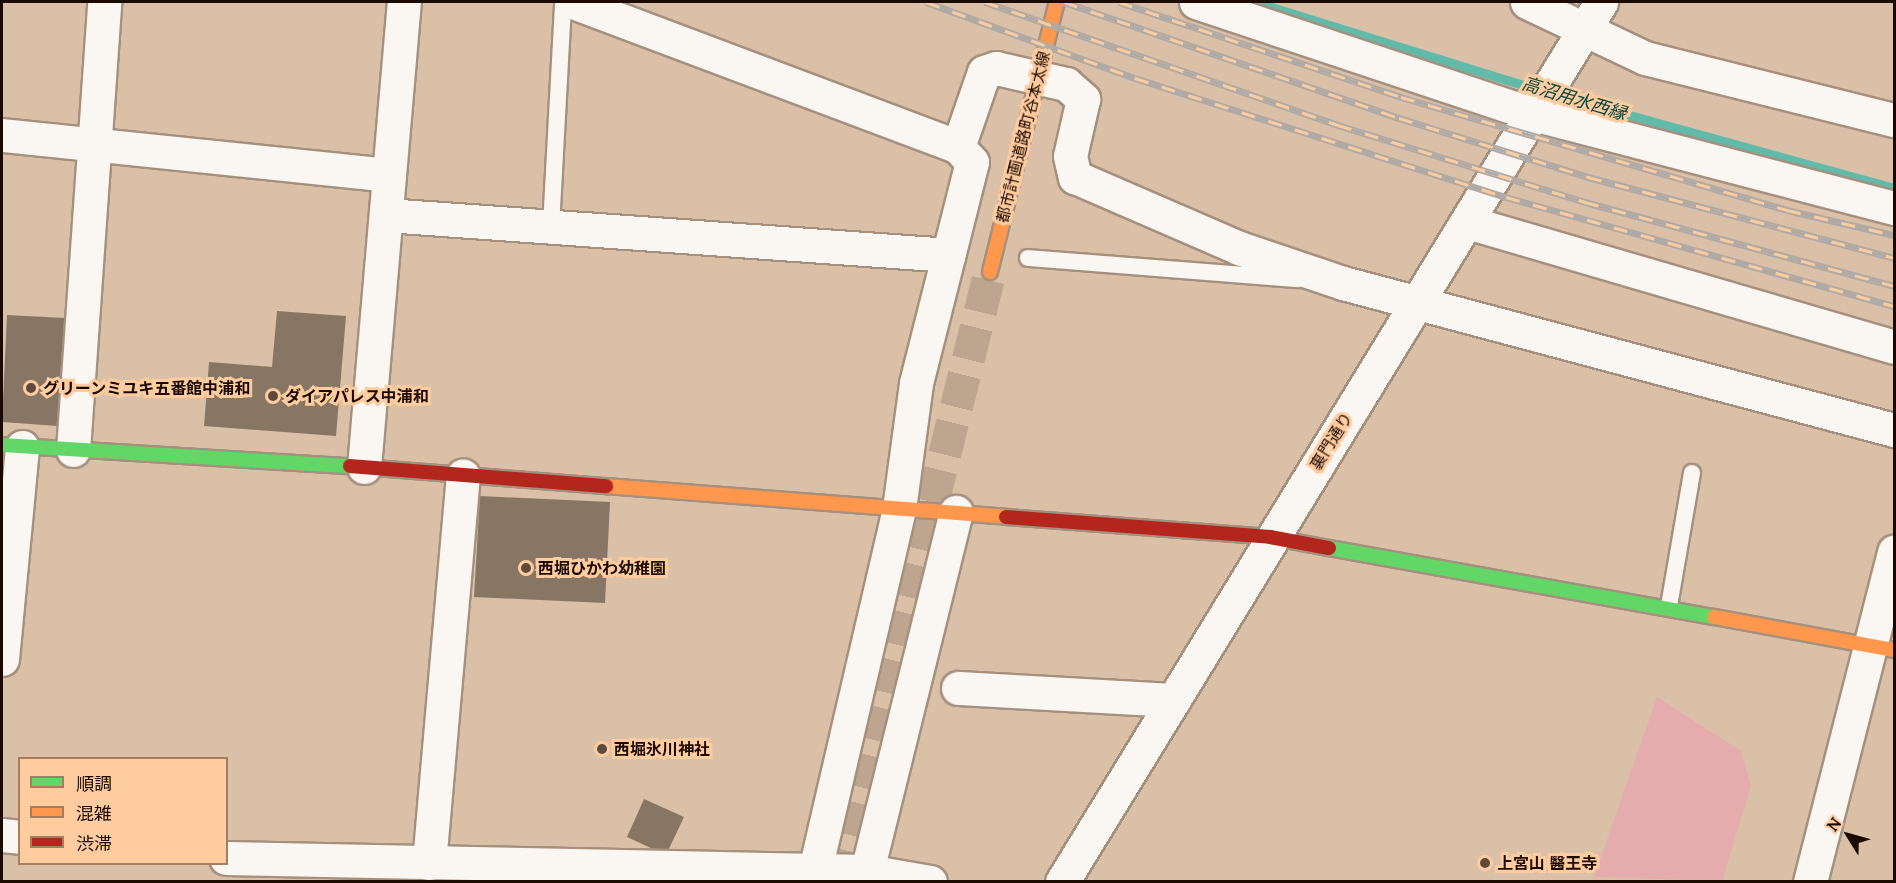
<!DOCTYPE html>
<html>
<head>
<meta charset="utf-8">
<style>
	body { margin:0 }
	#map { position:relative; width:1896px; height:883px; overflow:hidden; background:#dbc0a8; font-family:Lora,"Noto Sans JP",serif }
	div>[style] { position:absolute }
	.green>* { inset:0; background:#e5acad }
	.stream>* { height:9px; margin:-4.5px; padding:0 4.5px; transform-origin:4.5px; border-radius:4.5px; background:#61bba8 }
	.building>* { inset:0; background:#887664 }
	.secondary-tunnel>* { height:33px; margin-top:-16.5px; transform-origin:0; background:repeating-linear-gradient(90deg,#bea58f 0 33px,transparent 0 49px) }
	.roads { filter:drop-shadow(2px 0 #a5907e) drop-shadow(-2px 0 #a5907e) drop-shadow(0 2px #a5907e) drop-shadow(0 -2px #a5907e) }
	.lane>* { height:16px; margin:-8px; padding:0 8px; transform-origin:8px; border-radius:8px; background:#faf6f2 }
	.street>* { height:33px; margin:-16.5px; padding:0 16.5px; transform-origin:16.5px; border-radius:16.5px; background:#faf6f2 }
	.fast>* { height:14px; margin:-7px; padding:0 7px; transform-origin:7px; border-radius:7px; background:#63d668 }
	.slow>* { height:14px; margin:-7px; padding:0 7px; transform-origin:7px; border-radius:7px; background:#ff974d }
	.jam>* { height:14px; margin:-7px; padding:0 7px; transform-origin:7px; border-radius:7px; background:#b3261e }
	.rail>* { height:7px; margin-top:-3.5px; transform-origin:0; background:repeating-linear-gradient(90deg,#ffcc9f 0 14px,#b0aaa5 0 28px); box-sizing:border-box; border-block:2px solid #b0aaa5 }
	.dots>* { width:16px; height:16px; translate:-50% -50%; box-sizing:border-box; border:3px solid #ffcc9f; border-radius:50% }
	span { translate:-50% -50%; white-space:nowrap; text-align:center; line-height:1.15; -webkit-text-stroke:6px #ffcc9f; paint-order:stroke }
	.street-label { font-size:16px; color:#1b0a00 }
	.poi-label { font-size:16px; color:#1b0a00; font-weight:700 }
	.left { translate:0 -50%; text-align:left }
	.water-label { font-size:18px; color:#07443d; font-style:italic }
	.frame { position:absolute; inset:0; border:3px solid #1b0a00; pointer-events:none }
	.legend { position:absolute; left:18px; top:757px; width:210px; height:108px; box-sizing:border-box; background:#ffcc9f; border:2px solid #a47e5f; margin:0; padding:8px 10px; list-style:none; font-size:18px; color:#1b0a00 }
	.legend li { display:flex; align-items:center; gap:12px; height:30px }
	.legend b { width:30px; border:2px solid #a47e5f }
	.north { position:absolute; left:1818px; top:805px; width:60px; height:60px; -webkit-text-stroke:4px #ffcc9f; paint-order:stroke; rotate:307deg; font-size:16px; font-weight:700; line-height:24px; text-align:center; color:#1b0a00 }
	.north::after { content:''; display:block; margin:auto; width:21px; height:27px; background:#1b0a00; clip-path:polygon(50% 0,100% 100%,50% 72%,0 100%) }
</style>
</head>
<body>
<div id="map">
	<div class="green">
		<div style="clip-path:polygon(1657px 697px,1741px 751px,1751px 786px,1722px 881px,1594px 877px)"></div>
	</div>
	<div class="stream">
		<div style="left:1255px;top:2px;width:297px;rotate:17.2deg"></div>
		<div style="left:1553px;top:94px;width:354px;rotate:15.4deg"></div>
	</div>
	<div class="building">
		<div style="clip-path:polygon(277px 311px,346px 316px,336px 436px,204px 426px,209px 362px,272px 367px)"></div>
		<div style="clip-path:polygon(7px 315px,65px 318px,58px 426px,2px 422px)"></div>
		<div style="clip-path:polygon(480px 496px,610px 502px,605px 603px,474px 597px)"></div>
		<div style="clip-path:polygon(644px 799px,684px 817px,666px 855px,627px 837px)"></div>
	</div>
	<div class="secondary-tunnel">
		<div style="left:838px;top:882px;width:629px;rotate:-76.01deg"></div>
	</div>
	<div class="roads">
		<div class="lane">
			<div style="left:551px;top:227px;width:225px;rotate:-86.9deg"></div>
			<div style="left:1028px;top:258px;width:270px;rotate:4.5deg"></div>
			<div style="left:1669px;top:606px;width:135px;rotate:-80.2deg"></div>
		</div>
		<div class="street">
			<div style="left:573px;top:2px;width:411px;rotate:20.6deg"></div>
			<div style="left:958px;top:147px;width:79px;rotate:-70.9deg"></div>
			<div style="left:984px;top:72px;width:13px;rotate:-18deg"></div>
			<div style="left:996px;top:68px;width:72px;rotate:12.9deg"></div>
			<div style="left:1066px;top:84px;width:23px;rotate:41deg"></div>
			<div style="left:1083px;top:99px;width:58px;rotate:102.8deg"></div>
			<div style="left:1070px;top:156px;width:22px;rotate:77deg"></div>
			<div style="left:1075px;top:177px;width:179px;rotate:23.4deg"></div>
			<div style="left:1239px;top:248px;width:110px;rotate:18.6deg"></div>
			<div style="left:1343px;top:283px;width:570px;rotate:14.94deg"></div>
			<div style="left:1196px;top:2px;width:355px;rotate:18.4deg"></div>
			<div style="left:1533px;top:114px;width:373px;rotate:14.6deg"></div>
			<div style="left:1527px;top:2px;width:131px;rotate:25.4deg"></div>
			<div style="left:1645px;top:58px;width:257px;rotate:14deg"></div>
			<div style="left:2px;top:135px;width:389px;rotate:5.9deg"></div>
			<div style="left:386px;top:215px;width:564px;rotate:4.06deg"></div>
			<div style="left:1467px;top:222px;width:445px;rotate:16.3deg"></div>
			<div style="left:73px;top:450px;width:449px;rotate:-86deg"></div>
			<div style="left:364px;top:467px;width:467px;rotate:-85.1deg"></div>
			<div style="left:2px;top:659px;width:213px;rotate:-84.6deg"></div>
			<div style="left:958px;top:688px;width:216px;rotate:3.2deg"></div>
			<div style="left:2px;top:835px;width:18px;rotate:6deg"></div>
			<div style="left:226px;top:858px;width:641px;rotate:1.16deg"></div>
			<div style="left:867px;top:871px;width:64px;rotate:9.9deg"></div>
			<div style="left:429px;top:863px;width:389px;rotate:-85deg"></div>
			<div style="left:815px;top:870px;width:371px;rotate:-76.9deg"></div>
			<div style="left:899px;top:509px;width:127px;rotate:-82.3deg"></div>
			<div style="left:916px;top:383px;width:228px;rotate:-75.8deg"></div>
			<div style="left:972px;top:162px;width:21px;rotate:-133deg"></div>
			<div style="left:867px;top:871px;width:370px;rotate:-76.1deg"></div>
			<div style="left:1062px;top:882px;width:1032px;rotate:-58.51deg"></div>
			<div style="left:1810px;top:882px;width:341px;rotate:-75.7deg"></div>
		</div>
		<div class="fast">
			<div style="left:2px;top:445px;width:349px;rotate:3.5deg"></div>
			<div style="left:1329px;top:548px;width:391px;rotate:10.2deg"></div>
		</div>
		<div class="slow">
			<div style="left:990px;top:272px;width:278px;rotate:-76.1deg"></div>
			<div style="left:606px;top:486px;width:401px;rotate:4.4deg"></div>
			<div style="left:1714px;top:617px;width:183px;rotate:10.4deg"></div>
		</div>
		<div class="jam">
			<div style="left:350px;top:466px;width:257px;rotate:4.5deg"></div>
			<div style="left:1006px;top:517px;width:265px;rotate:4.3deg"></div>
			<div style="left:1270px;top:537px;width:60px;rotate:10.6deg"></div>
		</div>
	</div>
	<div class="rail">
		<div style="left:926px;top:2px;width:222px;rotate:20deg"></div>
		<div style="left:1135px;top:78px;width:390px;rotate:17.8deg"></div>
		<div style="left:1506px;top:197px;width:403px;rotate:15.7deg"></div>
		<div style="left:985px;top:2px;width:374px;rotate:19.2deg"></div>
		<div style="left:1338px;top:125px;width:259px;rotate:17.3deg"></div>
		<div style="left:1585px;top:202px;width:320px;rotate:15.2deg"></div>
		<div style="left:1064px;top:2px;width:355px;rotate:19.1deg"></div>
		<div style="left:1399px;top:118px;width:198px;rotate:17.3deg"></div>
		<div style="left:1588px;top:177px;width:317px;rotate:14.8deg"></div>
		<div style="left:1119px;top:2px;width:298px;rotate:18.6deg"></div>
		<div style="left:1401px;top:97px;width:402px;rotate:16.3deg"></div>
		<div style="left:1787px;top:210px;width:110px;rotate:13.2deg"></div>
	</div>
	<div class="dots">
		<div style="left:31px;top:388px;background:#5e4a3b"></div>
		<div style="left:273px;top:396px;background:#5e4a3b"></div>
		<div style="left:526px;top:568px;background:#5e4a3b"></div>
		<div style="left:602px;top:749px;background:#5e4a3b"></div>
		<div style="left:1485px;top:863px;background:#5e4a3b"></div>
	</div>
	<div class="street-label">
		<span style="left:1023px;top:137px;rotate:-76deg">都市計画道路町谷本太線</span>
		<span style="left:1331px;top:441px;rotate:-58deg">裏門通り</span>
	</div>
	<div class="poi-label">
		<span class="left" style="left:43px;top:388px">グリーンミユキ五番館中浦和</span>
		<span class="left" style="left:285px;top:396px">ダイアパレス中浦和</span>
		<span class="left" style="left:538px;top:568px">西堀ひかわ幼稚園</span>
		<span class="left" style="left:614px;top:749px">西堀氷川神社</span>
		<span class="left" style="left:1497px;top:863px">上宮山 醫王寺</span>
	</div>
	<div class="water-label">
		<span style="left:1574px;top:99px;rotate:17deg">高沼用水西縁</span>
	</div>
	<div class="frame"></div>
	<ul class="legend">
	<li><b style="height:8px;background:#63d668"></b>順調</li>
	<li><b style="height:8px;background:#ff974d"></b>混雑</li>
	<li><b style="height:8px;background:#b3261e"></b>渋滞</li>
	</ul>
	<div class="north">N</div>
</div>
</body>
</html>
